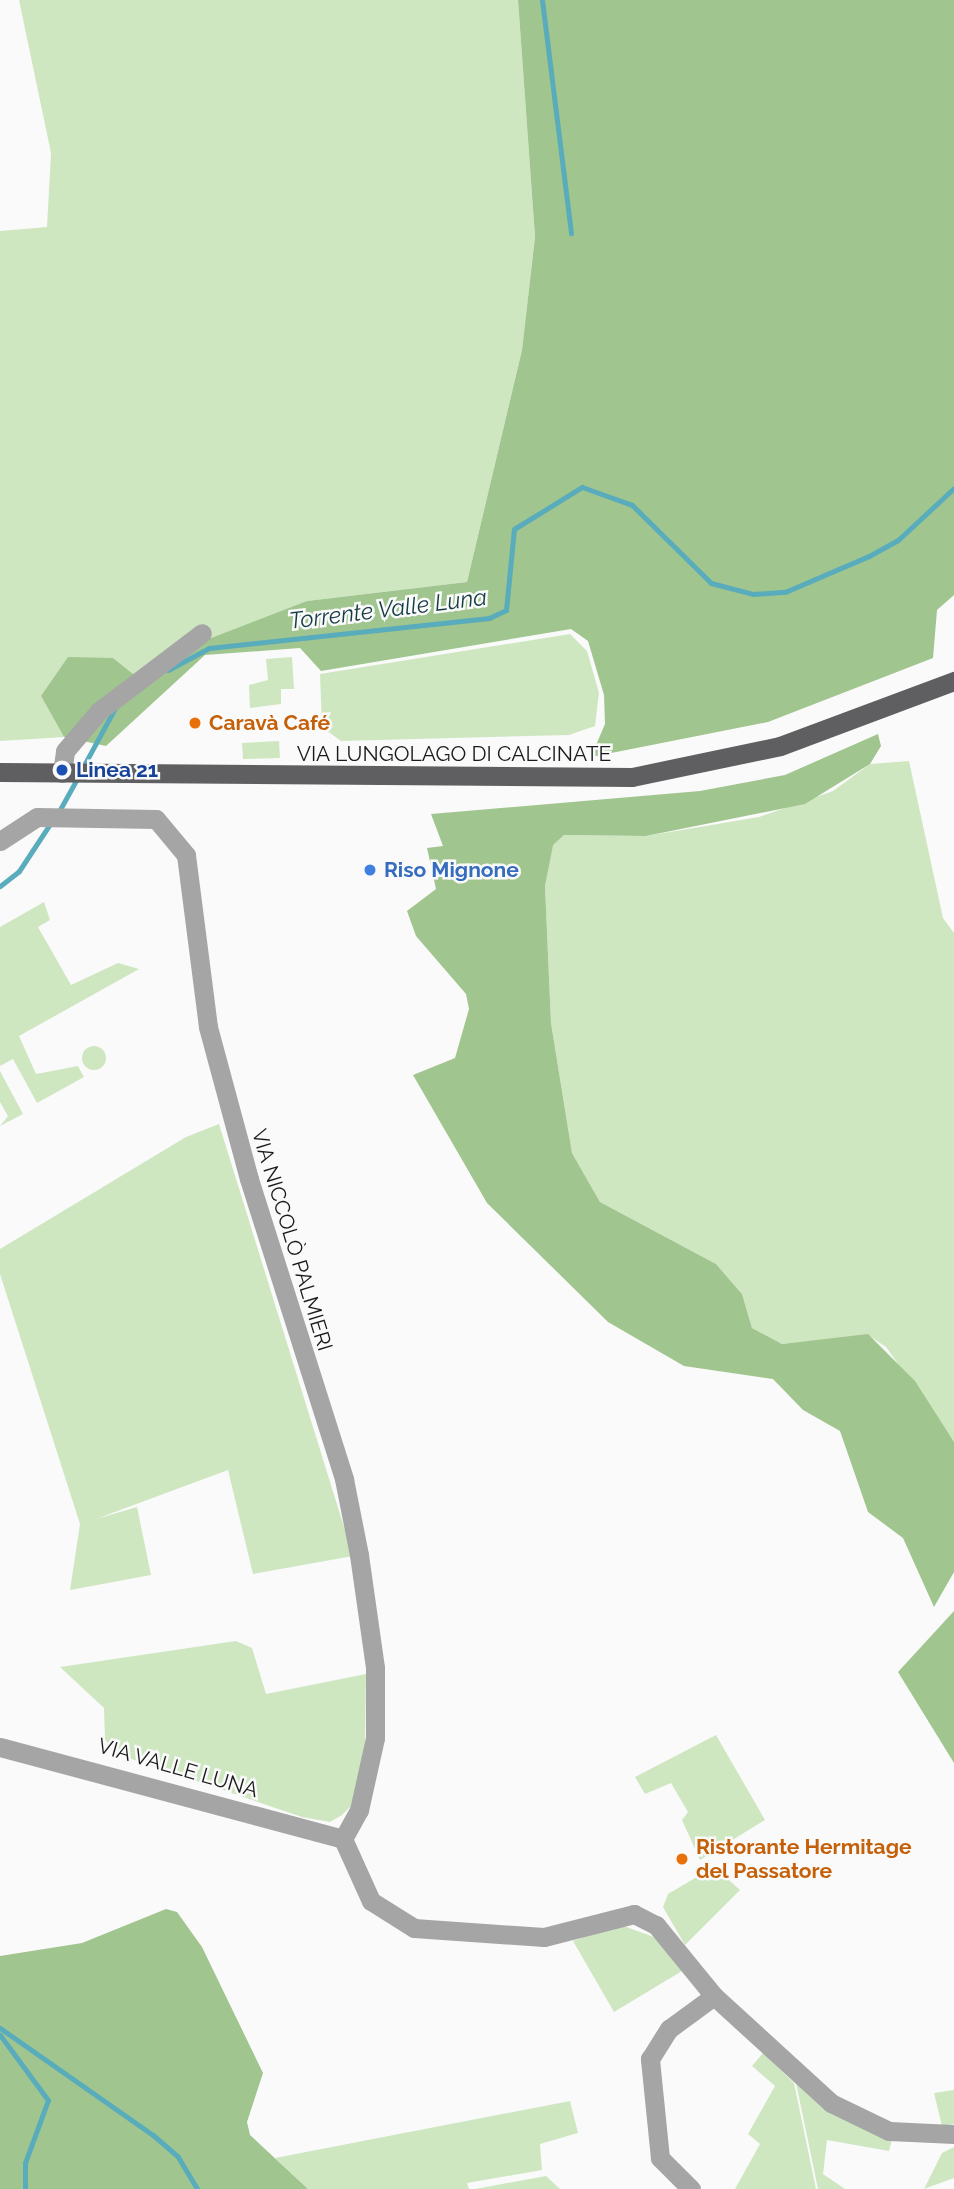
<!DOCTYPE html>
<html>
<head>
<meta charset="utf-8">
<style>
	body { margin:0 }
	#map { position:relative; width:954px; height:2189px; overflow:hidden; background:#fafafb; font-family:Raleway,sans-serif }
	div>[style] { position:absolute }
	.green>* { inset:0; background:#cee7c1 }
	.round { border-radius:50% }
	.forest>* { inset:0; background:#a1c58e }
	.stream>* { height:5px; margin:-2.5px; padding:0 2.5px; transform-origin:2.5px; border-radius:2.5px; background:#59acbb }
	.minor>* { height:19px; margin:-9.5px; padding:0 9.5px; transform-origin:9.5px; border-radius:9.5px; background:#a5a5a5 }
	.primary>* { height:19px; margin:-9.5px; padding:0 9.5px; transform-origin:9.5px; border-radius:9.5px; background:#5f5f61 }
	.dots>* { width:19px; height:19px; translate:-50% -50%; box-sizing:border-box; border:4px solid #fafafb; border-radius:50% }
	span { translate:-50% -50%; white-space:nowrap; text-align:center; line-height:1.15; -webkit-text-stroke:5px #fafafb; paint-order:stroke }
	.food-label { font-size:21px; color:#c56008; font-weight:700 }
	.left { translate:0 -50%; text-align:left }
	.street-label { font-size:21px; color:#1a1a1b }
	.transit-label { font-size:21px; color:#164399; font-weight:700 }
	.shop-label { font-size:21px; color:#366cbe; font-weight:700 }
	.water-label { font-size:23px; color:#143c43; font-style:italic }
</style>
</head>
<body>
<div id="map">
	<div class="green">
		<div style="clip-path:polygon(19px 0,518px 0,535px 237px,522px 350px,467px 582px,307px 601px,139px 679px,41px 696px,64px 737px,0 741px,0 231px,47px 227px,51px 153px)"></div>
		<div style="clip-path:polygon(570px 634px,587px 651px,599px 693px,595px 726px,569px 735px,341px 741px,322px 727px,320px 674px)"></div>
		<div style="clip-path:polygon(292px 657px,294px 689px,281px 689px,281px 704px,250px 708px,249px 685px,268px 680px,266px 659px)"></div>
		<div style="clip-path:polygon(279px 741px,280px 758px,243px 759px,242px 743px)"></div>
		<div style="clip-path:polygon(909px 761px,943px 918px,954px 933px,954px 1442px,886px 1347px,868px 1335px,782px 1344px,752px 1328px,742px 1294px,716px 1264px,600px 1202px,572px 1153px,551px 1023px,545px 886px,552px 845px,564px 835px,646px 836px,759px 817px,833px 791px,870px 764px)"></div>
		<div style="clip-path:polygon(44px 902px,50px 920px,38px 927px,71px 985px,118px 963px,139px 969px,19px 1036px,36px 1074px,78px 1066px,84px 1077px,37px 1103px,13px 1059px,0 1066px,0 927px)"></div>
		<div class="round" style="left:82px;top:1046px;width:24px;height:24px"></div>
		<div style="clip-path:polygon(0 1071px,23px 1114px,0 1126px,8px 1116px,0 1102px)"></div>
		<div style="clip-path:polygon(219px 1124px,353px 1556px,253px 1574px,228px 1470px,96px 1519px,137px 1507px,151px 1575px,70px 1590px,80px 1524px,0 1274px,0 1249px,186px 1137px)"></div>
		<div style="clip-path:polygon(236px 1641px,252px 1648px,266px 1694px,366px 1674px,365px 1745px,354px 1803px,342px 1815px,330px 1822px,302px 1817px,114px 1753px,105px 1739px,104px 1708px,60px 1667px)"></div>
		<div style="clip-path:polygon(716px 1735px,765px 1820px,700px 1860px,682px 1820px,688px 1812px,671px 1783px,645px 1794px,635px 1777px)"></div>
		<div style="clip-path:polygon(707px 1871px,721px 1873px,740px 1890px,685px 1945px,663px 1907px,668px 1894px)"></div>
		<div style="clip-path:polygon(618px 1924px,665px 1941px,687px 1968px,614px 2012px,573px 1941px)"></div>
		<div style="clip-path:polygon(763px 2053px,794px 2083px,816px 2189px,735px 2189px,760px 2144px,748px 2134px,775px 2086px,752px 2066px)"></div>
		<div style="clip-path:polygon(796px 2083px,893px 2136px,889px 2151px,827px 2140px,823px 2174px,845px 2189px,818px 2189px)"></div>
		<div style="clip-path:polygon(954px 2090px,954px 2124px,942px 2126px,934px 2093px)"></div>
		<div style="clip-path:polygon(570px 2101px,578px 2133px,540px 2144px,542px 2170px,467px 2183px,469px 2189px,308px 2189px,275px 2158px)"></div>
		<div style="clip-path:polygon(954px 2147px,954px 2178px,924px 2189px,942px 2153px)"></div>
		<div style="clip-path:polygon(546px 2176px,560px 2189px,475px 2189px)"></div>
	</div>
	<div class="forest">
		<div style="clip-path:polygon(518px 0,954px 0,954px 595px,937px 610px,933px 658px,768px 722px,591px 757px,605px 724px,604px 695px,588px 641px,571px 629px,321px 671px,300px 648px,205px 655px,106px 746px,64px 737px,41px 696px,68px 657px,113px 658px,139px 679px,201px 642px,307px 601px,467px 582px,522px 350px,535px 237px)"></div>
		<div style="clip-path:polygon(878px 734px,881px 746px,870px 764px,805px 804px,646px 836px,564px 835px,553px 845px,545px 886px,551px 1023px,572px 1153px,600px 1202px,716px 1264px,742px 1294px,752px 1328px,782px 1344px,868px 1334px,915px 1381px,954px 1442px,954px 1572px,934px 1607px,903px 1538px,868px 1512px,840px 1431px,803px 1410px,773px 1379px,684px 1366px,608px 1322px,487px 1203px,413px 1075px,455px 1058px,469px 1009px,466px 994px,416px 936px,407px 911px,436px 889px,427px 848px,443px 846px,431px 814px,700px 791px,785px 775px)"></div>
		<div style="clip-path:polygon(954px 1611px,954px 1763px,898px 1672px)"></div>
		<div style="clip-path:polygon(166px 1909px,177px 1912px,202px 1947px,263px 2073px,247px 2122px,250px 2135px,308px 2189px,0 2189px,0 1956px,82px 1943px)"></div>
	</div>
	<div class="stream">
		<div style="left:542px;top:0;width:235px;rotate:82.9deg"></div>
		<div style="left:168px;top:670px;width:47px;rotate:-28.2deg"></div>
		<div style="left:209px;top:648px;width:282px;rotate:-6.1deg"></div>
		<div style="left:489px;top:618px;width:19px;rotate:-25deg"></div>
		<div style="left:506px;top:610px;width:81px;rotate:-84.4deg"></div>
		<div style="left:514px;top:529px;width:80px;rotate:-31.7deg"></div>
		<div style="left:582px;top:487px;width:53px;rotate:19.8deg"></div>
		<div style="left:632px;top:505px;width:111px;rotate:44.6deg"></div>
		<div style="left:711px;top:583px;width:43px;rotate:14.7deg"></div>
		<div style="left:753px;top:594px;width:32px;rotate:-4deg"></div>
		<div style="left:785px;top:592px;width:91px;rotate:-23.2deg"></div>
		<div style="left:869px;top:556px;width:33px;rotate:-29deg"></div>
		<div style="left:898px;top:540px;width:76px;rotate:-42.9deg"></div>
		<div style="left:83px;top:767px;width:67px;rotate:-61.5deg"></div>
		<div style="left:58px;top:813px;width:39px;rotate:-61deg"></div>
		<div style="left:0;top:886px;width:24px;rotate:-38deg"></div>
		<div style="left:19px;top:871px;width:56px;rotate:-56.6deg"></div>
		<div style="left:0;top:2028px;width:187px;rotate:35deg"></div>
		<div style="left:153px;top:2135px;width:33px;rotate:41deg"></div>
		<div style="left:178px;top:2157px;width:37px;rotate:59deg"></div>
		<div style="left:0;top:2035px;width:81px;rotate:53.6deg"></div>
		<div style="left:48px;top:2100px;width:67px;rotate:110.1deg"></div>
		<div style="left:25px;top:2163px;width:26px;rotate:90deg"></div>
	</div>
	<div class="minor">
		<div style="left:62px;top:773px;width:22px;rotate:-82deg"></div>
		<div style="left:65px;top:751px;width:52px;rotate:-49.6deg"></div>
		<div style="left:99px;top:711px;width:129px;rotate:-37.1deg"></div>
		<div style="left:0;top:841px;width:44px;rotate:-33deg"></div>
		<div style="left:37px;top:817px;width:119px;rotate:1deg"></div>
		<div style="left:156px;top:819px;width:47px;rotate:50.2deg"></div>
		<div style="left:186px;top:855px;width:173px;rotate:82.7deg"></div>
		<div style="left:208px;top:1027px;width:157px;rotate:74.9deg"></div>
		<div style="left:249px;top:1179px;width:315px;rotate:72.4deg"></div>
		<div style="left:344px;top:1479px;width:77px;rotate:78.8deg"></div>
		<div style="left:359px;top:1555px;width:114px;rotate:81.9deg"></div>
		<div style="left:375px;top:1668px;width:70px;rotate:90deg"></div>
		<div style="left:375px;top:1738px;width:74px;rotate:102.5deg"></div>
		<div style="left:359px;top:1810px;width:33px;rotate:119deg"></div>
		<div style="left:0;top:1747px;width:355px;rotate:15deg"></div>
		<div style="left:343px;top:1839px;width:68px;rotate:65.7deg"></div>
		<div style="left:371px;top:1901px;width:51px;rotate:32.1deg"></div>
		<div style="left:414px;top:1928px;width:130px;rotate:4deg"></div>
		<div style="left:544px;top:1937px;width:93px;rotate:-14.3deg"></div>
		<div style="left:634px;top:1914px;width:25px;rotate:27deg"></div>
		<div style="left:656px;top:1925px;width:92px;rotate:50.8deg"></div>
		<div style="left:714px;top:1996px;width:159px;rotate:42.4deg"></div>
		<div style="left:831px;top:2103px;width:64px;rotate:25.8deg"></div>
		<div style="left:889px;top:2131px;width:65px;rotate:2.6deg"></div>
		<div style="left:691px;top:2189px;width:44px;rotate:-135deg"></div>
		<div style="left:660px;top:2158px;width:100px;rotate:-95.8deg"></div>
		<div style="left:650px;top:2059px;width:36px;rotate:-58deg"></div>
		<div style="left:669px;top:2029px;width:56px;rotate:-36.3deg"></div>
	</div>
	<div class="primary">
		<div style="left:0;top:772px;width:632px;rotate:0.45deg"></div>
		<div style="left:632px;top:777px;width:151px;rotate:-11.8deg"></div>
		<div style="left:780px;top:746px;width:186px;rotate:-20.5deg"></div>
	</div>
	<div class="dots">
		<div style="left:195px;top:723px;background:#e8710a"></div>
		<div style="left:62px;top:770px;background:#1a4fb4"></div>
		<div style="left:370px;top:870px;background:#3f7fe0"></div>
		<div style="left:682px;top:1859px;background:#e8710a"></div>
	</div>
	<div class="food-label">
		<span class="left" style="left:209px;top:723px">Caravà Café</span>
		<span class="left" style="left:696px;top:1859px">Ristorante Hermitage<br>del Passatore</span>
	</div>
	<div class="street-label">
		<span style="left:454px;top:754px">VIA LUNGOLAGO DI CALCINATE</span>
		<span style="left:292px;top:1240px;rotate:73deg">VIA NICCOLÒ PALMIERI</span>
		<span style="left:178px;top:1768px;rotate:16deg">VIA VALLE LUNA</span>
	</div>
	<div class="transit-label">
		<span class="left" style="left:76px;top:770px">Linea 21</span>
	</div>
	<div class="shop-label">
		<span class="left" style="left:384px;top:870px">Riso Mignone</span>
	</div>
	<div class="water-label">
		<span style="left:388px;top:609px;rotate:-7deg">Torrente Valle Luna</span>
	</div>
</div>
</body>
</html>
